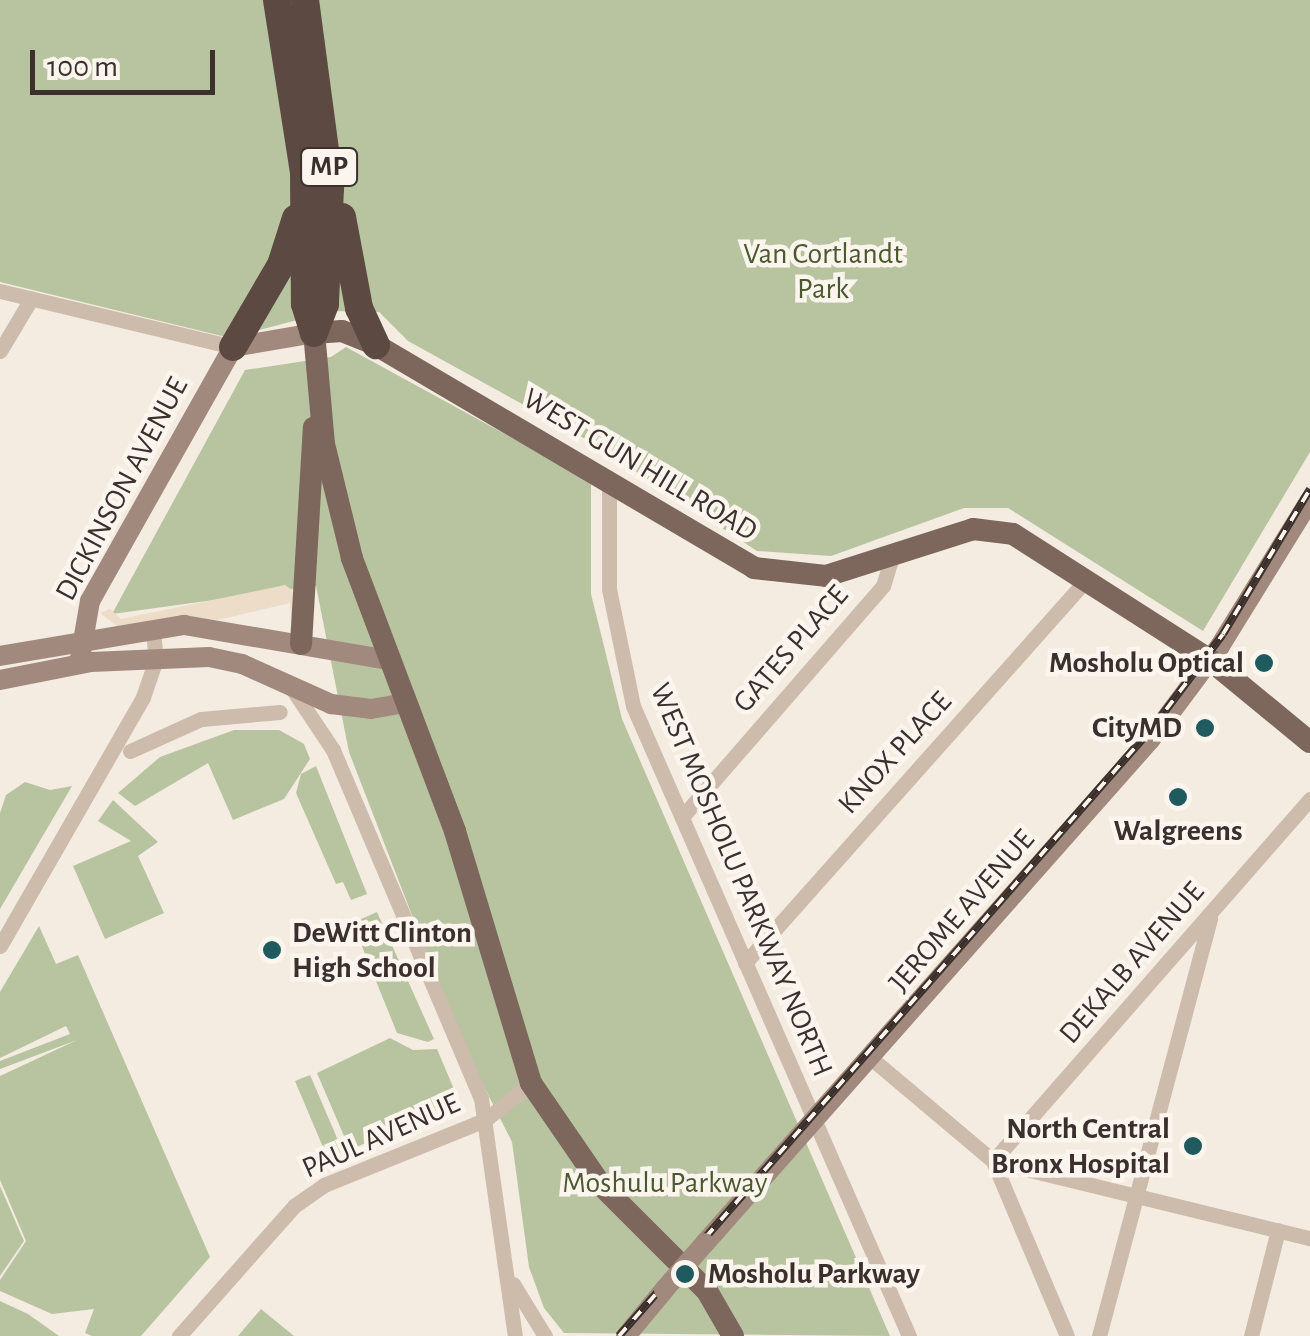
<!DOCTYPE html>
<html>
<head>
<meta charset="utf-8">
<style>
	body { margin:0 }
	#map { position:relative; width:1310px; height:1336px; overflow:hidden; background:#f4ebe1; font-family:"Alegreya Sans",sans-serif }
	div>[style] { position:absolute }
	.green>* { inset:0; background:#b8c4a0 }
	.plaza>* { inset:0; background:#ecdcc8 }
	.street>* { height:15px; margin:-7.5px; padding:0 7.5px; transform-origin:7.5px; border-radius:7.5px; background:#cdbbac }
	.secondary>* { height:20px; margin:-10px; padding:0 10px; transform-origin:10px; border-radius:10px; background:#a18a7d }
	.primary>* { height:22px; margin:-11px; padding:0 11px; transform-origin:11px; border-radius:11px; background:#7d675c }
	.highway>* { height:28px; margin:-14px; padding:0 14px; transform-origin:14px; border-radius:14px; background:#5c4a42 }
	.rail>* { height:8px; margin-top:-4px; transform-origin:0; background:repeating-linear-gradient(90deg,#fbf5ee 0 11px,#3b302b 0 22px); box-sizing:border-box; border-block:2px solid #3b302b }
	.secondary-bridge>* { height:20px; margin:-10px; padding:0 10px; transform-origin:10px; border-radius:10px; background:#a18a7d }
	.dots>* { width:28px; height:28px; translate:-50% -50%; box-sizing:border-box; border:5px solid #fbf5ee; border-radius:50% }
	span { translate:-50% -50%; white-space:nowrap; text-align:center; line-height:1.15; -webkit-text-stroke:9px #fbf5ee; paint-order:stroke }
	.shield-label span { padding:2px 8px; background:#fbf5ee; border:2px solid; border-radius:8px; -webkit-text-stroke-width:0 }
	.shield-label { font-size:28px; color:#3b302b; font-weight:700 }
	.park-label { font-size:30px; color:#4a5a2e }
	.street-label { font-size:30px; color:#3b302b }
	.poi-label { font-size:30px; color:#3b302b; font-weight:700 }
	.right { translate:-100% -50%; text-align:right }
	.left { translate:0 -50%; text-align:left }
	.scale { position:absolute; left:30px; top:50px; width:185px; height:45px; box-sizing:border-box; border:5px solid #3b302b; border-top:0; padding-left:12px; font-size:30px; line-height:35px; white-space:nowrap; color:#3b302b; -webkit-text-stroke:8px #fbf5ee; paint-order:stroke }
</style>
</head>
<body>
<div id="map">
	<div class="green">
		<div style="clip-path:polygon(0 0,1310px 0,1310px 452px,1203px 631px,1008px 508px,964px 508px,831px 556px,757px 551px,589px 441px,408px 341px,379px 312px,331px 311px,230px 338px,0 282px)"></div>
		<div style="clip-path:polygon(346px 347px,591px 481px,591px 594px,622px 719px,890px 1336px,564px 1333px,544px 1308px,529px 1267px,512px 1142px,459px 1037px,349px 752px,316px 586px,112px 614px,245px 370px,331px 357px)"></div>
		<div style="clip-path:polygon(234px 730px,279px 730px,304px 744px,310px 759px,284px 799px,233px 820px,208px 763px,135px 806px,118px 793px,160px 757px)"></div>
		<div style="clip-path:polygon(316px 766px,367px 894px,351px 900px,343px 882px,336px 884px,296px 793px,301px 774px)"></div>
		<div style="clip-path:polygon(25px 782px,50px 790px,72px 786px,0 909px,0 813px,6px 795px)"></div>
		<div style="clip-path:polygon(113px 800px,158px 842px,138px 856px,164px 913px,105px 939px,73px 866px,131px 841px,98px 821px)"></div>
		<div style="clip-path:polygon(377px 912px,434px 1039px,428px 1042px,397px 1033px,361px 944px,369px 941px,359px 920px)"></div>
		<div style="clip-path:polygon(39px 926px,56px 964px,78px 955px,210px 1257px,141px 1336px,92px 1336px,85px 1333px,94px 1309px,52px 1314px,0 1291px,0 1280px,26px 1241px,0 1180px,0 1076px,77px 1040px,0 1069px,0 1061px,70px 1034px,66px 1026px,0 1058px,0 992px)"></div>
		<div style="clip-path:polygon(390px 1038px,413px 1050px,437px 1049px,459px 1101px,350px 1150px,317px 1073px)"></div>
		<div style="clip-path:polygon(310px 1075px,343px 1152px,328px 1159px,295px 1081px)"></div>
		<div style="clip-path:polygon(0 1186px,24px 1241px,0 1276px)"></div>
		<div style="clip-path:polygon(0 1301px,28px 1314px,59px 1336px,0 1336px)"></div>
		<div style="clip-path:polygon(261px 1309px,294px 1336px,238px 1336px)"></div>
	</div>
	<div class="plaza">
		<div style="clip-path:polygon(285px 585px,302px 597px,293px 634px,290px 603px,218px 620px,183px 617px,117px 626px,100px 613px,110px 609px,121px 619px)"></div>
	</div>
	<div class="street">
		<div style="left:0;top:291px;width:240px;rotate:13.5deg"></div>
		<div style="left:0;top:351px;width:61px;rotate:-59.2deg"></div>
		<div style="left:609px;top:478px;width:111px;rotate:90deg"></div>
		<div style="left:609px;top:589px;width:119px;rotate:78.4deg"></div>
		<div style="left:633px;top:706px;width:688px;rotate:66.34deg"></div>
		<div style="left:291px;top:687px;width:76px;rotate:56.3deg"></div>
		<div style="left:333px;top:750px;width:378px;rotate:67deg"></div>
		<div style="left:481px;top:1098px;width:240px;rotate:81.9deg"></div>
		<div style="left:130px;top:751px;width:78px;rotate:-24.3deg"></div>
		<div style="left:201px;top:719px;width:79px;rotate:-5.1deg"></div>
		<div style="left:682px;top:817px;width:306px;rotate:-49deg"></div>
		<div style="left:883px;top:586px;width:30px;rotate:-73deg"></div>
		<div style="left:0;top:946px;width:287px;rotate:-60.1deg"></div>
		<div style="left:143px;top:697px;width:39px;rotate:-71deg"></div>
		<div style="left:156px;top:660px;width:31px;rotate:-96deg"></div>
		<div style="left:745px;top:963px;width:513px;rotate:-48.32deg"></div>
		<div style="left:872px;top:1059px;width:158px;rotate:40.1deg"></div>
		<div style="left:993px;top:1161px;width:190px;rotate:67.1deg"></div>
		<div style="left:993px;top:1161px;width:481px;rotate:-48.8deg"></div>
		<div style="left:993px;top:1161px;width:326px;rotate:13.7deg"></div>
		<div style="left:513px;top:1284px;width:61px;rotate:58.4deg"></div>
		<div style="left:179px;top:1336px;width:174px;rotate:-48.5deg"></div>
		<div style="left:294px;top:1206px;width:37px;rotate:-35deg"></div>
		<div style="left:324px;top:1185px;width:174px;rotate:-22deg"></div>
		<div style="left:485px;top:1120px;width:59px;rotate:-38.8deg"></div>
		<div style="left:1099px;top:1336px;width:432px;rotate:-75.1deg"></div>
		<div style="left:1251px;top:1336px;width:109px;rotate:-75.7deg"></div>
	</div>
	<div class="secondary">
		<div style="left:0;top:656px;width:187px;rotate:-9.6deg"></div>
		<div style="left:184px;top:625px;width:208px;rotate:9.7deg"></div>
		<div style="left:79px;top:664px;width:64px;rotate:-80.1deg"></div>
		<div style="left:90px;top:601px;width:291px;rotate:-60.6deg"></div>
		<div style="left:233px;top:347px;width:82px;rotate:-9.8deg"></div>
		<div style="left:0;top:680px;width:93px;rotate:-11.2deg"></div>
		<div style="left:91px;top:662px;width:118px;rotate:-2.4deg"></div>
		<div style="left:209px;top:657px;width:34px;rotate:12deg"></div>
		<div style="left:242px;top:664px;width:98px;rotate:24.2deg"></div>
		<div style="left:331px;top:704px;width:40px;rotate:7.1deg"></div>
		<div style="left:371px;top:709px;width:36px;rotate:-10deg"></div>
		<div style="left:705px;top:1243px;width:672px;rotate:-48.5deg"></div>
		<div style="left:1150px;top:740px;width:117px;rotate:-53.3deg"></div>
		<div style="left:1220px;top:646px;width:172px;rotate:-58.3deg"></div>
		<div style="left:626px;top:1336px;width:60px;rotate:-50.4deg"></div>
	</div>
	<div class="primary">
		<div style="left:301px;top:644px;width:217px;rotate:-86.6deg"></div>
		<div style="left:733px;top:1336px;width:52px;rotate:-120deg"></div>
		<div style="left:707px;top:1291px;width:150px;rotate:-135deg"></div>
		<div style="left:601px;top:1185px;width:124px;rotate:-124.5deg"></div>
		<div style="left:531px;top:1083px;width:263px;rotate:-106.8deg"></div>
		<div style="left:455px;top:831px;width:292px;rotate:-110.7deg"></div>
		<div style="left:352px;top:558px;width:117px;rotate:-103.8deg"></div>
		<div style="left:324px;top:444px;width:111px;rotate:-95.1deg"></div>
		<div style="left:314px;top:333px;width:28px;rotate:-4deg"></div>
		<div style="left:342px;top:331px;width:37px;rotate:22deg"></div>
		<div style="left:376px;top:345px;width:439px;rotate:30.5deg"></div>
		<div style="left:754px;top:568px;width:72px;rotate:6.3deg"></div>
		<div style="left:826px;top:576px;width:154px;rotate:-17.7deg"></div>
		<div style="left:973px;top:529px;width:40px;rotate:7.1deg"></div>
		<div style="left:1013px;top:534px;width:234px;rotate:32.6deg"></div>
		<div style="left:1210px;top:660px;width:129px;rotate:39.4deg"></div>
	</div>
	<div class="highway">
		<div style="left:277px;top:0;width:174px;rotate:81.1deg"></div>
		<div style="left:304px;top:172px;width:132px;rotate:89.6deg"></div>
		<div style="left:305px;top:304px;width:30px;rotate:73deg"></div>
		<div style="left:305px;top:0;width:190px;rotate:82.4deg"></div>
		<div style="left:330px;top:188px;width:116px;rotate:92.5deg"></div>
		<div style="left:325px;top:304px;width:31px;rotate:111deg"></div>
		<div style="left:342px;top:217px;width:93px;rotate:79.4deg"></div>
		<div style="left:359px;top:308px;width:41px;rotate:65.3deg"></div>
		<div style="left:233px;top:347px;width:95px;rotate:-59.7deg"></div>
		<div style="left:281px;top:265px;width:49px;rotate:-72.3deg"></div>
	</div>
	<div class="rail">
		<div style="left:619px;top:1336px;width:810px;rotate:-48.75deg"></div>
		<div style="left:1153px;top:727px;width:116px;rotate:-53deg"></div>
		<div style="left:1223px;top:634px;width:169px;rotate:-59deg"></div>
	</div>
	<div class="secondary-bridge">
		<div style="left:664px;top:1290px;width:62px;rotate:-48.9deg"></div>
	</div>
	<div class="dots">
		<div style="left:1264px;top:663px;background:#1f5a5e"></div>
		<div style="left:1205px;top:728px;background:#1f5a5e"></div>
		<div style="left:1178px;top:797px;background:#1f5a5e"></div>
		<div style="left:272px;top:950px;background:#1f5a5e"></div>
		<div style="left:1193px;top:1146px;background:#1f5a5e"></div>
		<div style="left:685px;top:1274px;background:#1f5a5e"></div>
	</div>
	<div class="shield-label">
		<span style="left:329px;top:167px">MP</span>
	</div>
	<div class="park-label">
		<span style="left:823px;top:271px">Van Cortlandt<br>Park</span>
		<span style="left:665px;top:1183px">Moshulu Parkway</span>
	</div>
	<div class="street-label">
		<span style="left:640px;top:465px;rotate:31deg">WEST GUN HILL ROAD</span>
		<span style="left:122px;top:489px;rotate:-62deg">DICKINSON AVENUE</span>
		<span style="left:791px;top:649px;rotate:-49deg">GATES PLACE</span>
		<span style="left:895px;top:753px;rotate:-48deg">KNOX PLACE</span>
		<span style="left:741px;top:880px;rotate:67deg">WEST MOSHOLU PARKWAY NORTH</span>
		<span style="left:962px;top:911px;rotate:-49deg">JEROME AVENUE</span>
		<span style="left:1132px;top:963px;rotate:-49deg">DEKALB AVENUE</span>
		<span style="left:381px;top:1136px;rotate:-24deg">PAUL AVENUE</span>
	</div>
	<div class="poi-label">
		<span class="right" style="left:1244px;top:663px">Mosholu Optical</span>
		<span class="right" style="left:1182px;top:728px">CityMD</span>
		<span style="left:1178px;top:831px">Walgreens</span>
		<span class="left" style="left:292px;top:950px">DeWitt Clinton<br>High School</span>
		<span class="right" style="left:1170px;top:1146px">North Central<br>Bronx Hospital</span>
		<span class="left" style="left:708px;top:1274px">Mosholu Parkway</span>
	</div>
	<div class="scale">100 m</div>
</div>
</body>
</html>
